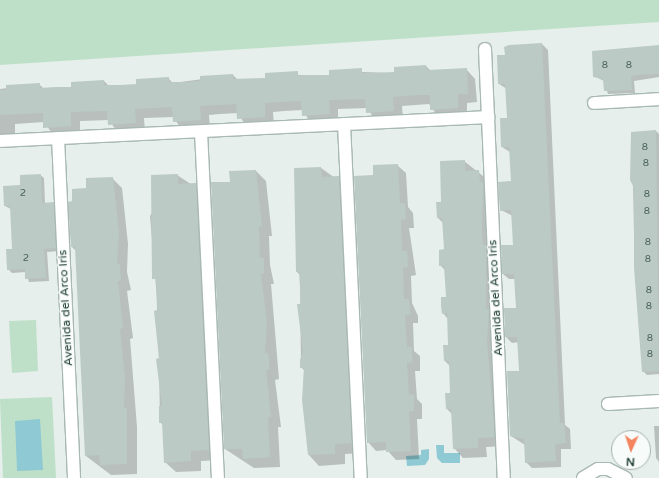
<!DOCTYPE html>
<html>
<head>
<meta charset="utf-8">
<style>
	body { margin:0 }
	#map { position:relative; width:659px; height:478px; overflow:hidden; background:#e6efeb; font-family:"Varela Round",sans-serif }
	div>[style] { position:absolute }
	.green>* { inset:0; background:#bfe0c8 }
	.water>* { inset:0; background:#8ec9d4 }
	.shadow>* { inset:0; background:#0003 }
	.building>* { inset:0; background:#bbcac4 }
	.roads { filter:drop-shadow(1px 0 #a8b8b2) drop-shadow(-1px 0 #a8b8b2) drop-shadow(0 1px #a8b8b2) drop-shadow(0 -1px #a8b8b2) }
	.minor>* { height:12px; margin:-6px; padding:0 6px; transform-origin:6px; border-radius:6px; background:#fff }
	span { translate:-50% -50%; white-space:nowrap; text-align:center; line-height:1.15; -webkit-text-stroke:3.5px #f7fbf9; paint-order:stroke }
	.number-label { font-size:10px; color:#4a645c }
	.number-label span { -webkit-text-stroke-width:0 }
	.street-label { font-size:12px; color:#24423a }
	.north { position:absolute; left:611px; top:430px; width:40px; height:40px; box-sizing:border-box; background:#f7fbf9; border:1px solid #a3b1ad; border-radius:50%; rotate:183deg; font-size:11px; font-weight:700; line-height:16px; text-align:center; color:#24423a }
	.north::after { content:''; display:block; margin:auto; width:14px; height:18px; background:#f4845f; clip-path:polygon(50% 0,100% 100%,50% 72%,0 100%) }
</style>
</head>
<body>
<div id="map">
	<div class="green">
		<div style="clip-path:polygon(0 0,659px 0,659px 22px,0 65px)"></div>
		<div style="clip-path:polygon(36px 320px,38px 371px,12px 373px,9px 321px)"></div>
		<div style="clip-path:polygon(52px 397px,56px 478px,3px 478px,0 399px)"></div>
	</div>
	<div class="water">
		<div style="clip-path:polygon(40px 419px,43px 470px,17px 471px,15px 421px)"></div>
		<div style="clip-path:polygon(436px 445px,444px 445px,444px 453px,460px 453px,460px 463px,442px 463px,437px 458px)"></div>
		<div style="clip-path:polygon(429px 449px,429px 459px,425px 465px,407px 466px,406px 456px,421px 455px,421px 450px)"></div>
	</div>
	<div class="shadow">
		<div style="clip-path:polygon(542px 44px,548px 50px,565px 425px,570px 429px,571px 449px,561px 449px,561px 467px,532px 468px,526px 462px,525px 445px,511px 436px,520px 372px,519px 342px,512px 343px,506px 337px,517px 309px,516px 279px,509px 279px,503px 274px,514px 246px,513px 216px,501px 210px,512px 182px,510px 152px,502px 147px,508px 119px,507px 89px,499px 84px,506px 56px)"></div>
		<div style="clip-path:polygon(659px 46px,659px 77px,634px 81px,635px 93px,608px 94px,604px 81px,594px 76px)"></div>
		<div style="clip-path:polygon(426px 66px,431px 71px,466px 69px,475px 79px,477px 102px,467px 103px,467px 117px,440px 119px,429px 104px,402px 106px,403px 120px,376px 121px,367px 108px,338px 109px,338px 123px,312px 124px,302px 110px,284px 111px,273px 112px,274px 126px,247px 128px,238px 113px,220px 114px,209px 115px,210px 129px,183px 131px,173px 117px,144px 118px,145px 132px,118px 133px,109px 120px,80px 121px,80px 135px,54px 136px,44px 122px,15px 124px,15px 138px,0 139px,0 89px,39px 84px,44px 89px,72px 87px,104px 81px,109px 86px,137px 85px,168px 78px,173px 83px,233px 75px,238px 80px,266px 79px,266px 74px,330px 76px,330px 71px,395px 73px)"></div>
		<div style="clip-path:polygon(656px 131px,659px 134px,659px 374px,647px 375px,643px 371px,637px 238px,634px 235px,632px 133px)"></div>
		<div style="clip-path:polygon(464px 161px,488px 180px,504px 446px,486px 447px,487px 457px,463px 458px,454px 448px,452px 414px,447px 409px,451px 394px,450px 366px,445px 361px,449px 346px,448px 319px,443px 313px,447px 298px,446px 271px,440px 265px,445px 250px,443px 223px,438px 218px)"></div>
		<div style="clip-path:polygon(397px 165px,406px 173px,408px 207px,413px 213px,414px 228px,409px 228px,416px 275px,411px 276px,412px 303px,418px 316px,418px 323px,413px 323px,414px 351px,420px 356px,420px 371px,415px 371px,417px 399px,422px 404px,422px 419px,417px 419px,419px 459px,396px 460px,387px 450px,376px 451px,368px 442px,374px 176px)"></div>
		<div style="clip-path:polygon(321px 168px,349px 188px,362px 453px,345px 454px,345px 464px,319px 466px,309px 455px,303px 400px,304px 370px,301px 367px,300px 275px,297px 272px)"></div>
		<div style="clip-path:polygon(256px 171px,266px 181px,272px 236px,269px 236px,270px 265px,274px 284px,271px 284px,279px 379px,275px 380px,281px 427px,278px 427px,280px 467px,254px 468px,225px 449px,231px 183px)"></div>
		<div style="clip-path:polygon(40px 175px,44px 178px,45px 204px,57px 207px,59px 251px,47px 252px,49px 281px,29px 282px,26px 272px,12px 273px,8px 269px,13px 250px,11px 209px,5px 206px,4px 187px,21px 186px)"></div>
		<div style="clip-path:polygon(177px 175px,206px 194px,219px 460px,201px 461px,201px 471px,176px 472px,165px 462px,164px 426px,160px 422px,158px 311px,150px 216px)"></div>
		<div style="clip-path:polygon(112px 178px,122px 188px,128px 244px,127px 272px,131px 290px,127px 291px,133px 338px,130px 339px,137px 427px,137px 474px,111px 475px,86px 456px,76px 251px,72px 247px,73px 202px,87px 189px)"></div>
		<div style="clip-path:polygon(654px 426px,659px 426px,659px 462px,656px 458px)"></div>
	</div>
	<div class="building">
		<div style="clip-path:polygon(542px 43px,560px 423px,564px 423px,566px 443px,555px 444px,556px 461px,525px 463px,524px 439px,510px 436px,507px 371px,519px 371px,517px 337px,505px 337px,504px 308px,516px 308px,515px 293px,514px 274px,502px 274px,501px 245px,513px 245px,511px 210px,500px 211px,498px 182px,511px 181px,509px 147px,501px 147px,500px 118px,507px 118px,505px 84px,498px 84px,497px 55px,505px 55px,504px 47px,509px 45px)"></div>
		<div style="clip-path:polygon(659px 45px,659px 74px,635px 75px,631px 77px,632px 90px,604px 91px,603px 79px,593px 77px,592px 51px)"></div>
		<div style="clip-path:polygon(426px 65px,427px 70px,467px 68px,468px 94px,458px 94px,458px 108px,430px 110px,430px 95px,419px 95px,393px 97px,394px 111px,366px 113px,365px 99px,329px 100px,330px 114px,302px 116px,301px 101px,265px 103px,265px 117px,237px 119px,236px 104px,200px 106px,201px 120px,173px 122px,172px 107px,135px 109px,136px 123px,108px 125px,107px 111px,71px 112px,71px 126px,43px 128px,43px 113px,0 115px,0 90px,6px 90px,6px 85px,40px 83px,40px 88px,56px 87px,71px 87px,71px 82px,104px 80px,104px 85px,120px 85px,136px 84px,136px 79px,169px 77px,169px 82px,185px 82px,200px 81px,200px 76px,233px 74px,233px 79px,265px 78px,265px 73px,298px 71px,298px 76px,314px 75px,329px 75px,329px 70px,362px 68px,362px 73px,378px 73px,394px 72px,394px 67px)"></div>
		<div style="clip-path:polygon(656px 130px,659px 371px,642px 372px,634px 268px,634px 188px,630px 180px,631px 132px)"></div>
		<div style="clip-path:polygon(465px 160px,465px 171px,479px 170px,480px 182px,483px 182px,482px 232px,483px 245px,486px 245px,486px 309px,489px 309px,487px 341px,495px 437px,478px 438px,478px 448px,453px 449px,451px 409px,446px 409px,445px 393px,450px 393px,449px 361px,444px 361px,443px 345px,448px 345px,447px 313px,442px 314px,441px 306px,441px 297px,446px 297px,444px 266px,439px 266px,439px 250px,444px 249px,442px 218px,437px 218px,436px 202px,441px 202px,440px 161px)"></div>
		<div style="clip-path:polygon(398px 164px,400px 203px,405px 203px,406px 219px,401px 220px,402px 251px,407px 251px,408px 267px,403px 268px,404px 299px,409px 299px,410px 307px,410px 315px,405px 315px,407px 347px,412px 347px,412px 362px,407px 363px,409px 395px,414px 394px,414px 411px,409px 411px,411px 451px,386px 452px,386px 442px,367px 443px,354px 176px,373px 175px,373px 165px)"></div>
		<div style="clip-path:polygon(321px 167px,322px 177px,339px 176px,352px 443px,335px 444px,335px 454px,308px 455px,302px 400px,304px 368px,300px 368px,300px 360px,303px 351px,297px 304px,301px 304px,299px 272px,296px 272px,294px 168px)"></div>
		<div style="clip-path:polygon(256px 170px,262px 226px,259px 226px,260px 258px,264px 258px,264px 274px,261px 274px,267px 322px,265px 353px,268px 353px,269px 361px,269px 370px,266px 370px,271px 417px,268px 417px,270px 457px,243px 459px,242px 449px,224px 449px,211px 182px,230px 182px,229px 171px)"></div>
		<div style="clip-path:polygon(41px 174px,42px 203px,54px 202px,56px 248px,44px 249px,46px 278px,25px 279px,25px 269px,7px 270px,6px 249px,12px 249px,10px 206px,4px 206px,3px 186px,20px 185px,20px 175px)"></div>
		<div style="clip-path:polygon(178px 174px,178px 184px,196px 183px,209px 450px,191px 451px,191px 461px,164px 463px,162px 422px,159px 423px,159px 406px,162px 406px,156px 359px,159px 358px,154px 311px,157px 310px,156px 279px,152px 279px,151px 175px)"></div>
		<div style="clip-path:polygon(113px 177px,119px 233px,117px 264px,120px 264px,121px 281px,118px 281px,123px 328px,120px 329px,125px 376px,124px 408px,127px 408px,127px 464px,100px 465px,99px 455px,85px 456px,75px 247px,71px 247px,68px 202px,72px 201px,72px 189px,86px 188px,86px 178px)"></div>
	</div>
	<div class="roads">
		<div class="minor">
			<div style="left:485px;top:49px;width:429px;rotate:87.5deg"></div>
			<div style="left:594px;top:103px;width:65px;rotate:-3.5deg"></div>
			<div style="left:344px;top:124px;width:354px;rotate:87.3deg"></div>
			<div style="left:201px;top:132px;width:346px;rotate:87.2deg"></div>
			<div style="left:58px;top:138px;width:340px;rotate:87.3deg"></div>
			<div style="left:0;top:141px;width:489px;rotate:-2.8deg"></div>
			<div style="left:608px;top:404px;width:51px;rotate:-3.4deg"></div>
			<div style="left:583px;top:478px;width:17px;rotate:-31deg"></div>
			<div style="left:598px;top:469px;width:10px"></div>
			<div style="left:608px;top:469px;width:20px;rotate:27deg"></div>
		</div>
	</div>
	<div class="number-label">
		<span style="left:605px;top:66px">8</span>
		<span style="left:629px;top:66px">8</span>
		<span style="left:645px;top:148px">8</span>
		<span style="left:646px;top:164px">8</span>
		<span style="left:23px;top:194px">2</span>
		<span style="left:647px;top:195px">8</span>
		<span style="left:647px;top:212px">8</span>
		<span style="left:648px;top:243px">8</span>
		<span style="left:26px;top:259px">2</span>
		<span style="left:648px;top:260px">8</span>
		<span style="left:649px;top:291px">8</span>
		<span style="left:649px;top:307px">8</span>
		<span style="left:650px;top:339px">8</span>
		<span style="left:650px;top:355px">8</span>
	</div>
	<div class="street-label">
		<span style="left:496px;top:298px;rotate:-93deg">Avenida del Arco Iris</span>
		<span style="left:66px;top:308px;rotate:-93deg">Avenida del Arco Iris</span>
	</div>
	<div class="north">N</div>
</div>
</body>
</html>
